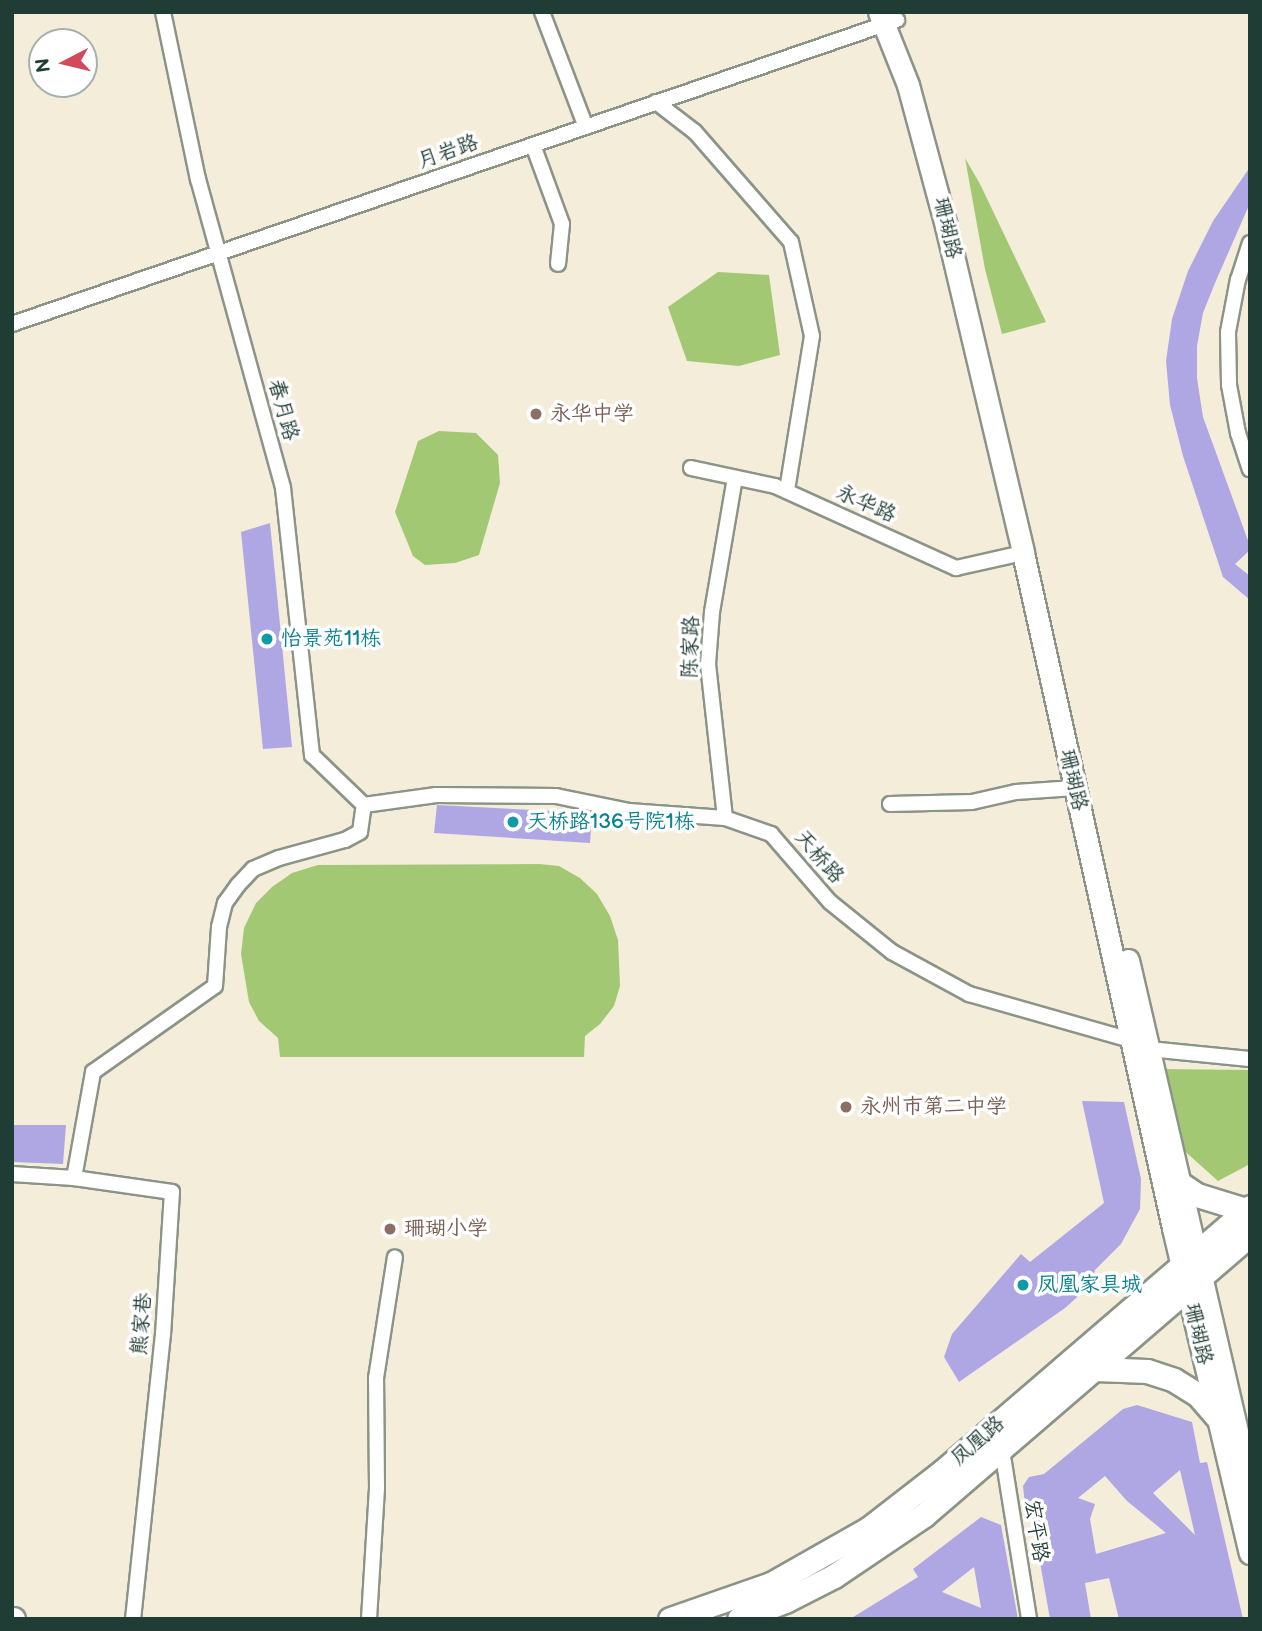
<!DOCTYPE html>
<html>
<head>
<meta charset="utf-8">
<style>
	body { margin:0 }
	#map { position:relative; width:1262px; height:1631px; overflow:hidden; background:#f4edda; font-family:"Balsamiq Sans","LXGW WenKai TC",sans-serif }
	div>[style] { position:absolute }
	.green>* { inset:0; background:#a2c873 }
	.building>* { inset:0; background:#afa7e4 }
	.roads { filter:drop-shadow(2px 0 #8a9587) drop-shadow(-2px 0 #8a9587) drop-shadow(0 2px #8a9587) drop-shadow(0 -2px #8a9587) }
	.minor>* { height:14px; margin:-7px; padding:0 7px; transform-origin:7px; border-radius:7px; background:#fff }
	.secondary>* { height:21px; margin:-10.5px; padding:0 10.5px; transform-origin:10.5px; border-radius:10.5px; background:#fff }
	.primary>* { height:23px; margin:-11.5px; padding:0 11.5px; transform-origin:11.5px; border-radius:11.5px; background:#fff }
	.dots>* { width:19px; height:19px; translate:-50% -50%; box-sizing:border-box; border:4px solid #fff; border-radius:50% }
	span { translate:-50% -50%; white-space:nowrap; text-align:center; line-height:1.15; -webkit-text-stroke:7px #fff; paint-order:stroke }
	.street-label { font-size:21px; color:#1f3d34 }
	.education-label { font-size:21px; color:#785e54 }
	.left { translate:0 -50%; text-align:left }
	.culture-label { font-size:21px; color:#0d838f }
	.frame { position:absolute; inset:0; border:14px solid #1f3d34; pointer-events:none }
	.north { position:absolute; left:28px; top:28px; width:70px; height:70px; box-sizing:border-box; background:#fff; border:2px solid #a5b1ae; border-radius:50%; rotate:263deg; font-size:19px; font-weight:700; line-height:28px; text-align:center; color:#1f3d34 }
	.north::after { content:''; display:block; margin:auto; width:24px; height:32px; background:#d1495b; clip-path:polygon(50% 0,100% 100%,50% 72%,0 100%) }
</style>
</head>
<body>
<div id="map">
	<div class="green">
		<div style="clip-path:polygon(965px 158px,980px 184px,1046px 322px,1002px 334px,985px 269px)"></div>
		<div style="clip-path:polygon(718px 272px,769px 275px,780px 355px,739px 366px,687px 361px,668px 307px)"></div>
		<div style="clip-path:polygon(439px 431px,476px 433px,498px 455px,500px 483px,479px 555px,455px 563px,425px 565px,413px 556px,395px 512px,418px 441px)"></div>
		<div style="clip-path:polygon(539px 864px,559px 866px,580px 878px,597px 894px,610px 916px,618px 940px,620px 986px,614px 1006px,600px 1024px,585px 1036px,584px 1057px,280px 1057px,278px 1038px,259px 1021px,249px 1002px,241px 954px,244px 928px,256px 903px,272px 887px,292px 873px,318px 865px)"></div>
		<div style="clip-path:polygon(1160px 1069px,1250px 1070px,1250px 1164px,1218px 1181px,1179px 1146px)"></div>
	</div>
	<div class="building">
		<div style="clip-path:polygon(1250px 167px,1250px 203px,1215px 283px,1203px 313px,1197px 346px,1197px 378px,1203px 417px,1250px 546px,1250px 550px,1235px 564px,1250px 576px,1250px 600px,1223px 577px,1183px 456px,1170px 405px,1166px 361px,1172px 319px,1188px 271px,1213px 221px)"></div>
		<div style="clip-path:polygon(270px 523px,292px 747px,263px 749px,241px 532px)"></div>
		<div style="clip-path:polygon(437px 805px,592px 813px,590px 843px,434px 833px)"></div>
		<div style="clip-path:polygon(1082px 1101px,1124px 1102px,1141px 1179px,1140px 1209px,1121px 1244px,1095px 1270px,1093px 1283px,1065px 1308px,959px 1382px,944px 1357px,952px 1334px,1021px 1254px,1030px 1262px,1104px 1203px)"></div>
		<div style="clip-path:polygon(12px 1125px,66px 1125px,63px 1164px,12px 1162px)"></div>
		<div style="clip-path:polygon(evenodd,1137px 1405px,1192px 1422px,1200px 1463px,1207px 1462px,1243px 1619px,1119px 1619px,1109px 1578px,1085px 1583px,1091px 1619px,1050px 1619px,1031px 1511px,1025px 1505px,1023px 1486px,1029px 1477px,1044px 1474px,1123px 1409px,1137px 1405px,1180px 1470px,1195px 1535px,1153px 1493px,1180px 1470px,1137px 1405px,1105px 1476px,1127px 1501px,1166px 1533px,1096px 1554px,1090px 1519px,1095px 1504px,1078px 1498px,1105px 1476px)"></div>
		<div style="clip-path:polygon(evenodd,981px 1517px,1001px 1525px,1018px 1619px,850px 1619px,918px 1577px,913px 1569px,981px 1517px,974px 1567px,981px 1608px,942px 1592px,974px 1567px)"></div>
	</div>
	<div class="roads">
		<div class="minor">
			<div style="left:163px;top:12px;width:171px;rotate:78.2deg"></div>
			<div style="left:198px;top:179px;width:320px;rotate:74.6deg"></div>
			<div style="left:283px;top:488px;width:269px;rotate:83.8deg"></div>
			<div style="left:312px;top:755px;width:72px;rotate:43.9deg"></div>
			<div style="left:542px;top:12px;width:123px;rotate:69.1deg"></div>
			<div style="left:656px;top:102px;width:49px;rotate:37.6deg"></div>
			<div style="left:695px;top:132px;width:146px;rotate:48.9deg"></div>
			<div style="left:791px;top:242px;width:96px;rotate:77.4deg"></div>
			<div style="left:812px;top:336px;width:157px;rotate:99.2deg"></div>
			<div style="left:533px;top:145px;width:84px;rotate:69.8deg"></div>
			<div style="left:562px;top:224px;width:40px;rotate:95.7deg"></div>
			<div style="left:1250px;top:243px;width:38px;rotate:108deg"></div>
			<div style="left:1238px;top:279px;width:54px;rotate:100.7deg"></div>
			<div style="left:1228px;top:332px;width:53px;rotate:88.9deg"></div>
			<div style="left:1229px;top:385px;width:49px;rotate:79.4deg"></div>
			<div style="left:1238px;top:433px;width:38px;rotate:72deg"></div>
			<div style="left:12px;top:324px;width:936px;rotate:-18.96deg"></div>
			<div style="left:691px;top:468px;width:86px;rotate:12.1deg"></div>
			<div style="left:775px;top:486px;width:199px;rotate:24.4deg"></div>
			<div style="left:956px;top:568px;width:69px;rotate:-12.6deg"></div>
			<div style="left:890px;top:804px;width:82px;rotate:-1.4deg"></div>
			<div style="left:972px;top:802px;width:45px;rotate:-12.8deg"></div>
			<div style="left:1016px;top:792px;width:59px;rotate:-3.9deg"></div>
			<div style="left:364px;top:805px;width:73px;rotate:-7.9deg"></div>
			<div style="left:436px;top:795px;width:120px;rotate:0.5deg"></div>
			<div style="left:556px;top:796px;width:75px;rotate:11.6deg"></div>
			<div style="left:629px;top:811px;width:96px;rotate:4.2deg"></div>
			<div style="left:725px;top:818px;width:49px;rotate:19.2deg"></div>
			<div style="left:771px;top:834px;width:90px;rotate:49.1deg"></div>
			<div style="left:830px;top:902px;width:80px;rotate:38.9deg"></div>
			<div style="left:892px;top:952px;width:88px;rotate:28.6deg"></div>
			<div style="left:969px;top:994px;width:168px;rotate:15.9deg"></div>
			<div style="left:725px;top:818px;width:155px;rotate:-96.3deg"></div>
			<div style="left:708px;top:664px;width:52px;rotate:-85.6deg"></div>
			<div style="left:712px;top:612px;width:136px;rotate:-80.3deg"></div>
			<div style="left:1149px;top:1049px;width:101px;rotate:5.7deg"></div>
			<div style="left:12px;top:1174px;width:62px;rotate:3.7deg"></div>
			<div style="left:74px;top:1178px;width:99px;rotate:8.1deg"></div>
			<div style="left:172px;top:1192px;width:142px;rotate:93.6deg"></div>
			<div style="left:163px;top:1334px;width:287px;rotate:96deg"></div>
			<div style="left:74px;top:1178px;width:108px;rotate:-79.8deg"></div>
			<div style="left:93px;top:1072px;width:149px;rotate:-35.2deg"></div>
			<div style="left:215px;top:986px;width:59px;rotate:-86.1deg"></div>
			<div style="left:219px;top:927px;width:25px;rotate:-76deg"></div>
			<div style="left:225px;top:903px;width:22px;rotate:-54deg"></div>
			<div style="left:238px;top:885px;width:22px;rotate:-47deg"></div>
			<div style="left:253px;top:869px;width:28px;rotate:-23deg"></div>
			<div style="left:279px;top:858px;width:68px;rotate:-15.3deg"></div>
			<div style="left:345px;top:840px;width:17px;rotate:-28deg"></div>
			<div style="left:360px;top:832px;width:27px;rotate:-82deg"></div>
			<div style="left:1002px;top:1450px;width:171px;rotate:80.9deg"></div>
			<div style="left:369px;top:1619px;width:131px;rotate:-86.5deg"></div>
			<div style="left:377px;top:1488px;width:110px;rotate:-90.5deg"></div>
			<div style="left:376px;top:1378px;width:122px;rotate:-81.1deg"></div>
		</div>
		<div class="secondary">
			<div style="left:879px;top:12px;width:79px;rotate:68.3deg"></div>
			<div style="left:908px;top:85px;width:146px;rotate:74.9deg"></div>
			<div style="left:946px;top:226px;width:336px;rotate:76.7deg"></div>
			<div style="left:1023px;top:553px;width:691px;rotate:77.47deg"></div>
			<div style="left:1173px;top:1228px;width:334px;rotate:76.7deg"></div>
			<div style="left:1128px;top:960px;width:541px;rotate:76.97deg"></div>
		</div>
		<div class="primary">
			<div style="left:1179px;top:1183px;width:22px;rotate:34deg"></div>
			<div style="left:1197px;top:1195px;width:51px;rotate:17deg"></div>
			<div style="left:1095px;top:1369px;width:52px;rotate:2.2deg"></div>
			<div style="left:1147px;top:1371px;width:28px;rotate:18deg"></div>
			<div style="left:1174px;top:1380px;width:28px;rotate:32deg"></div>
			<div style="left:1198px;top:1395px;width:29px;rotate:49deg"></div>
			<div style="left:12px;top:1619px;width:1px"></div>
			<div style="left:670px;top:1619px;width:107px;rotate:-19.1deg"></div>
			<div style="left:771px;top:1584px;width:112px;rotate:-29.6deg"></div>
			<div style="left:868px;top:1529px;width:95px;rotate:-37.7deg"></div>
			<div style="left:943px;top:1471px;width:405px;rotate:-40.7deg"></div>
			<div style="left:739px;top:1619px;width:49px;rotate:-21.4deg"></div>
			<div style="left:785px;top:1601px;width:55px;rotate:-27deg"></div>
			<div style="left:834px;top:1576px;width:109px;rotate:-34.1deg"></div>
			<div style="left:924px;top:1515px;width:430px;rotate:-40.7deg"></div>
		</div>
	</div>
	<div class="dots">
		<div style="left:536px;top:414px;background:#8d6e63"></div>
		<div style="left:267px;top:639px;background:#0f9aa8"></div>
		<div style="left:513px;top:822px;background:#0f9aa8"></div>
		<div style="left:846px;top:1107px;background:#8d6e63"></div>
		<div style="left:390px;top:1229px;background:#8d6e63"></div>
		<div style="left:1023px;top:1285px;background:#0f9aa8"></div>
	</div>
	<div class="street-label">
		<span style="left:448px;top:152px;rotate:-19deg">月岩路</span>
		<span style="left:947px;top:228px;rotate:77deg">珊瑚路</span>
		<span style="left:283px;top:410px;rotate:75deg">春月路</span>
		<span style="left:866px;top:504px;rotate:24deg">永华路</span>
		<span style="left:691px;top:647px;rotate:-88deg">陈家路</span>
		<span style="left:1073px;top:780px;rotate:77deg">珊瑚路</span>
		<span style="left:819px;top:857px;rotate:49deg">天桥路</span>
		<span style="left:142px;top:1324px;rotate:-85deg">熊家巷</span>
		<span style="left:1198px;top:1334px;rotate:77deg">珊瑚路</span>
		<span style="left:978px;top:1441px;rotate:-41deg">凤凰路</span>
		<span style="left:1036px;top:1531px;rotate:81deg">宏平路</span>
	</div>
	<div class="education-label">
		<span class="left" style="left:550px;top:414px">永华中学</span>
		<span class="left" style="left:860px;top:1107px">永州市第二中学</span>
		<span class="left" style="left:404px;top:1229px">珊瑚小学</span>
	</div>
	<div class="culture-label">
		<span class="left" style="left:281px;top:639px">怡景苑11栋</span>
		<span class="left" style="left:527px;top:822px">天桥路136号院1栋</span>
		<span class="left" style="left:1037px;top:1285px">凤凰家具城</span>
	</div>
	<div class="frame"></div>
	<div class="north">N</div>
</div>
</body>
</html>
